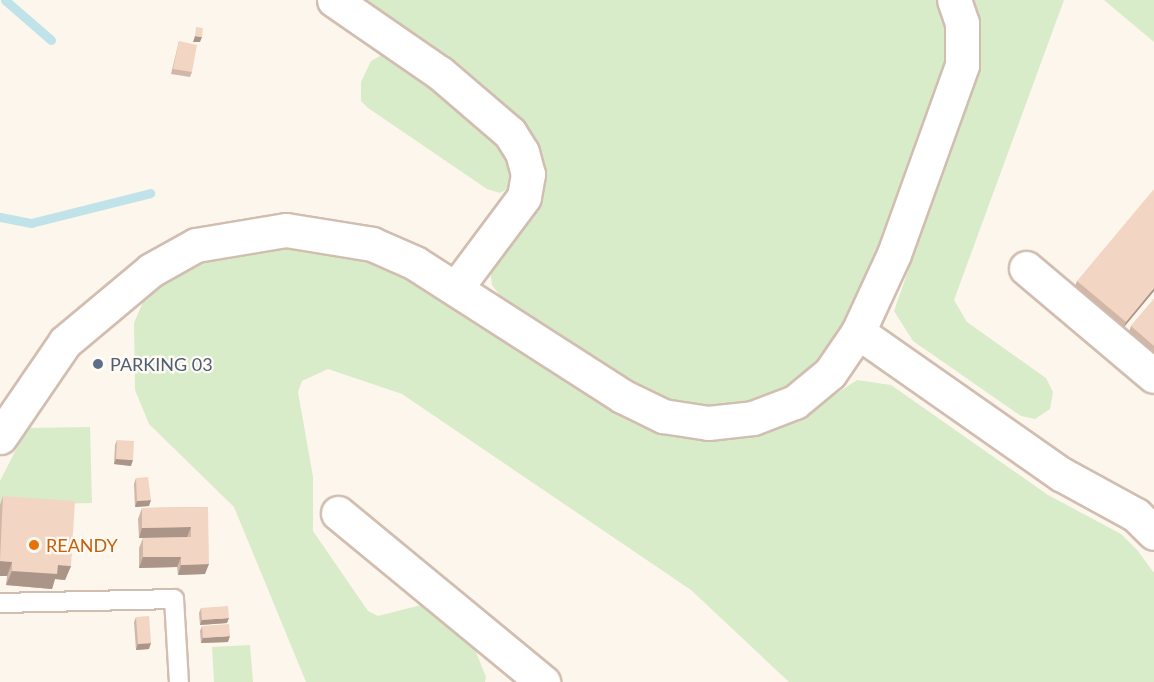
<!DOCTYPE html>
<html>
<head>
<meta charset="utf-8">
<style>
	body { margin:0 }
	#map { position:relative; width:1154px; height:682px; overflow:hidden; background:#fdf6ec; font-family:Lato,sans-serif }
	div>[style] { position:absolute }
	.green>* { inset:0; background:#d8ecc9 }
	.stream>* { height:9px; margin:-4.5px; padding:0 4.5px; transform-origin:4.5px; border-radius:4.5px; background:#bfe3e8 }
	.roads { filter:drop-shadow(2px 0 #d1beb0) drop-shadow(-2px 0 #d1beb0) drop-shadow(0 2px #d1beb0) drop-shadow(0 -2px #d1beb0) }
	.service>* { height:18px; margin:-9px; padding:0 9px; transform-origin:9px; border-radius:9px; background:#fff }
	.minor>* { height:33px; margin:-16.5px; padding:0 16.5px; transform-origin:16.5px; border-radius:16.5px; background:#fff }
	.wall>* { inset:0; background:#d1b7a8 }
	.shaded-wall>* { inset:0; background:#aa9588 }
	.building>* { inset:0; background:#f3d5c3 }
	.dots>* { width:16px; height:16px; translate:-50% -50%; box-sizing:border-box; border:3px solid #fffaf3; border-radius:50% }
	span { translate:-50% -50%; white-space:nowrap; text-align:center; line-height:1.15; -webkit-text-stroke:4.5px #fffaf3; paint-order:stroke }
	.service-label { font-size:18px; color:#4e5e75 }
	.left { translate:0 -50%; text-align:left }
	.food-label { font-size:18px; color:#c56008 }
</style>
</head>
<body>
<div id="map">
	<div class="green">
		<div style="clip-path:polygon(355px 0,936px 0,945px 26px,945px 62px,879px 247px,844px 324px,818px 362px,786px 386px,749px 402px,709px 406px,668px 399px,631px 381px,502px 298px,492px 285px,490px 268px,540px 174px)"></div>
		<div style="clip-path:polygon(971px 0,1064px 0,954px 300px,967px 322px,1046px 378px,1053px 392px,1050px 409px,1035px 419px,1021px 416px,913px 341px,894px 311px,979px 68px,978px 20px)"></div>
		<div style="clip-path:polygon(1104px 0,1154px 0,1154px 42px)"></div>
		<div style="clip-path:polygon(385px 53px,433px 83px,511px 157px,511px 187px,500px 193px,487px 189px,368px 108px,361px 101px,361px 82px,371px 61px)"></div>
		<div style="clip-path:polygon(286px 247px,366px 260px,407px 278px,614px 411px,658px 432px,707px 440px,757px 435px,803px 416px,857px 380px,891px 385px,1048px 495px,1121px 534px,1138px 551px,1154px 573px,1154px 682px,789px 682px,691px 590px,402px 394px,328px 369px,302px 381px,298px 392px,313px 477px,313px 531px,368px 611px,378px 616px,421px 605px,474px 647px,486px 677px,485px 682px,306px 682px,234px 507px,149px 424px,135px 390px,134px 323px,146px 295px,202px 261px)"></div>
		<div style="clip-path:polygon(90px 427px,92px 503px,0 505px,0 481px,27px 428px)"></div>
		<div style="clip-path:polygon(250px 645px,253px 682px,214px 682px,212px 647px)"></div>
	</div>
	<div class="stream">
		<div style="left:5px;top:0;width:61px;rotate:41deg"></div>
		<div style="left:0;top:217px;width:32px;rotate:11deg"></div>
		<div style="left:31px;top:223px;width:123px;rotate:-14.1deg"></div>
	</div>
	<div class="roads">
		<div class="service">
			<div style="left:0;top:603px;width:174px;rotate:-1.3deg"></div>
			<div style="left:174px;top:599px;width:83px;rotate:86.6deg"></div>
		</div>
		<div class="minor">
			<div style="left:334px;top:0;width:129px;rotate:34.6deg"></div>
			<div style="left:440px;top:73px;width:92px;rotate:40.6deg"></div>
			<div style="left:510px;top:133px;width:22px;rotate:58deg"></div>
			<div style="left:522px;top:152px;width:23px;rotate:75deg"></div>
			<div style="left:528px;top:174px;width:23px;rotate:100deg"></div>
			<div style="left:524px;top:197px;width:114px;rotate:126.8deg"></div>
			<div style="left:1026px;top:268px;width:167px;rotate:40.2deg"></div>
			<div style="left:858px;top:332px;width:248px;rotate:35deg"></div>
			<div style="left:1061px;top:474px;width:85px;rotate:28.7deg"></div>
			<div style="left:1136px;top:515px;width:25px;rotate:45deg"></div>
			<div style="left:0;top:437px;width:115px;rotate:-55.6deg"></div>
			<div style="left:65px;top:342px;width:112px;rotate:-39.9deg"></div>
			<div style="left:151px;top:270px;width:51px;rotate:-29.1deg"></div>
			<div style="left:196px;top:245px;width:91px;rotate:-9.5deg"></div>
			<div style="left:286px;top:230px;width:87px;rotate:9.2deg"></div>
			<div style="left:372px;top:244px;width:47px;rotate:23.8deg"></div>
			<div style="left:415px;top:263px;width:246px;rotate:32.7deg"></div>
			<div style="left:622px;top:396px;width:46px;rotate:26deg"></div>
			<div style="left:663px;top:416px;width:46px;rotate:8.8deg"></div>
			<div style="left:708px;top:423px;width:45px;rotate:-6.3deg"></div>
			<div style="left:753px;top:418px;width:45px;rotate:-20.9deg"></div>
			<div style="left:795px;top:402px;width:45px;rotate:-39.6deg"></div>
			<div style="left:830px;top:373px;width:50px;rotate:-55.7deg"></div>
			<div style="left:858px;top:332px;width:86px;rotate:-65.2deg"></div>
			<div style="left:894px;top:254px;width:201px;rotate:-70.2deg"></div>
			<div style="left:962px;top:65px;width:42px;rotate:-90deg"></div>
			<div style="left:962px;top:23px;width:24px;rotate:-109deg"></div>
			<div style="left:338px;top:513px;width:266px;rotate:39.5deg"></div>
		</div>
	</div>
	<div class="wall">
		<div style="clip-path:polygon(179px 41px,192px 72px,190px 77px,171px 74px)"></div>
		<div style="clip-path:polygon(1077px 281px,1154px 291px,1124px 327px,1075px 286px)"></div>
		<div style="clip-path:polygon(1154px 299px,1154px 353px,1129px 332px,1131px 326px)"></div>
		<div style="clip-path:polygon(117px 440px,131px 466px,114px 464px,115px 445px)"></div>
		<div style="clip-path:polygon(136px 478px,149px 506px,135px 507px,134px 484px)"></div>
		<div style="clip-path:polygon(3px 496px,71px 566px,65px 580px,55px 579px,52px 589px,6px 585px,7px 576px,0 576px,0 505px)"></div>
		<div style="clip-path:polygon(208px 507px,205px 574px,178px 575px,177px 567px,139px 568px,139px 548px,143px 538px,139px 538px,138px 519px,142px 508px)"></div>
		<div style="clip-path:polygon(201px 608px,227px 623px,200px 625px,199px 613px)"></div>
		<div style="clip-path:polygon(136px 617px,149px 649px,136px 650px,134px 622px)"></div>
		<div style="clip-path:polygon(202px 626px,228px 642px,201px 643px,200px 631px)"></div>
	</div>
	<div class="shaded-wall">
		<div style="clip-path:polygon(195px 36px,202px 37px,200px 42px,193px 42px)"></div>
		<div style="clip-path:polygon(1154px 288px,1154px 291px,1124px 327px,1126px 322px)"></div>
		<div style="clip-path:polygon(116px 459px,133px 460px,131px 466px,114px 464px)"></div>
		<div style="clip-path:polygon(151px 500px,149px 506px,135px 507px,137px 501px)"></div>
		<div style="clip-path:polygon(191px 527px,187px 537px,139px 538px,142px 528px)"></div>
		<div style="clip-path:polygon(143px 557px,181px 557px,177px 567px,139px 568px)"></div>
		<div style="clip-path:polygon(0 561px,12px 562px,7px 576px,0 576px)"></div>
		<div style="clip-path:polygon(209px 564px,205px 574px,178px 575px,181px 565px)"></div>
		<div style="clip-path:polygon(58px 565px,71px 566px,65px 580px,55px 579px,52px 589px,6px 585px,12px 571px)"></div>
		<div style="clip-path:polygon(229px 618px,227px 623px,200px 625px,202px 620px)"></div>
		<div style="clip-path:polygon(230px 636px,228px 642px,201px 643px,203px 638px)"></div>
		<div style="clip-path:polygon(151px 643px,149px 649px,136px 650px,138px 644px)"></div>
	</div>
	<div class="building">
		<div style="clip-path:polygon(196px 27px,203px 28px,202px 37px,195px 36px)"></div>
		<div style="clip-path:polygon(179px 41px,197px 45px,192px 72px,173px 69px)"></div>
		<div style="clip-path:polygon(1154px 189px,1154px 288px,1126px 322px,1077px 281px)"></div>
		<div style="clip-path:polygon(1154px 299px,1154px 346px,1131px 326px)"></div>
		<div style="clip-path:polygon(117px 440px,134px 441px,133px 460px,116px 459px)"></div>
		<div style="clip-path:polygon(148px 477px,151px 500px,137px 501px,136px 478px)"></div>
		<div style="clip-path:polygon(3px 496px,75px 501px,71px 566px,58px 565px,57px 574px,12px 571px,12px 562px,0 561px)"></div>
		<div style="clip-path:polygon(208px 507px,209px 564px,181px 565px,181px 557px,143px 557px,143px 538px,191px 537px,191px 527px,142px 528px,142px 508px)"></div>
		<div style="clip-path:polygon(228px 606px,229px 618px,202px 620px,201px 608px)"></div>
		<div style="clip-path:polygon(149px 616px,151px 643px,138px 644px,136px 617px)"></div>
		<div style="clip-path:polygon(229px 624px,230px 636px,203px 638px,202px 626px)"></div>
	</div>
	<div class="dots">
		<div style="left:98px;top:364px;background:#5c6f8a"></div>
		<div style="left:34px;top:545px;background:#e8710a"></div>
	</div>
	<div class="service-label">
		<span class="left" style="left:110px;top:364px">PARKING 03</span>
	</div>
	<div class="food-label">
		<span class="left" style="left:46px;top:545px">REANDY</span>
	</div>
</div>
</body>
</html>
